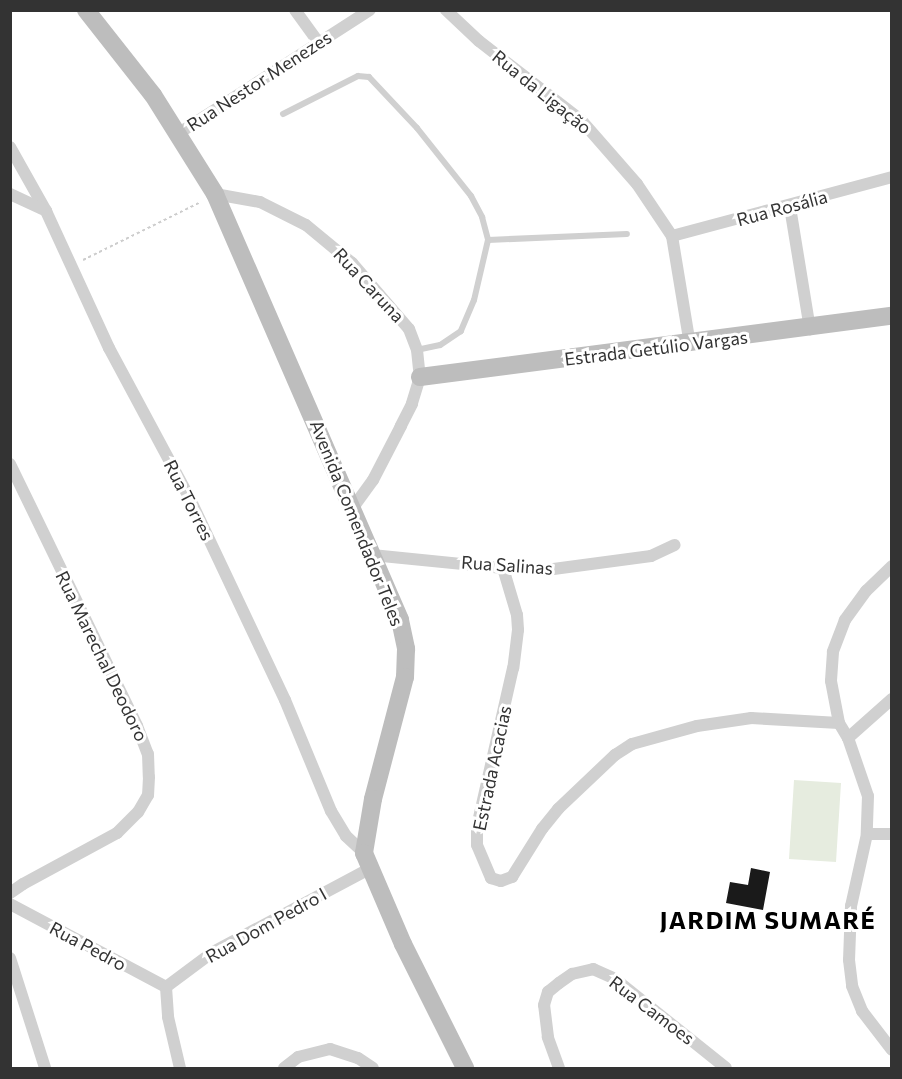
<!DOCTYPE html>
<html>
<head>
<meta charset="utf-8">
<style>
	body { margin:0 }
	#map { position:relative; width:902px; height:1079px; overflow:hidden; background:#fff; font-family:Commissioner,sans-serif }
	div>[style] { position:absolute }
	.green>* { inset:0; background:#e6ecdf }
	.building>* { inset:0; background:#1a1a1a }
	.path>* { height:2px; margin-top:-1px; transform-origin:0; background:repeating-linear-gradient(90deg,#cdcdcd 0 3px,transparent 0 6px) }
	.lane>* { height:6px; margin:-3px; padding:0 3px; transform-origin:3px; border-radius:3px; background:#d0d0d0 }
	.street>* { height:12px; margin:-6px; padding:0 6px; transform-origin:6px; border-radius:6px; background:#d0d0d0 }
	.secondary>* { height:18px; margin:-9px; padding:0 9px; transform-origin:9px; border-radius:9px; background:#bdbdbd }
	span { translate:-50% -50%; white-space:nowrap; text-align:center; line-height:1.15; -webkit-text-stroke:6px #fff; paint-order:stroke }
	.street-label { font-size:18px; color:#333 }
	.district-label { font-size:24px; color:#000; font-weight:700; letter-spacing:1.5px }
	.frame { position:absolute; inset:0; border:12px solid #333; pointer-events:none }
</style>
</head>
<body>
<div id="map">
	<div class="green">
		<div style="clip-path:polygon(794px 780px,841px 783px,836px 862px,789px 859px)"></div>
	</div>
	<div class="building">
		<div style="clip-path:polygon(751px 868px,770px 872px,763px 910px,726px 903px,730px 882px,748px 885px)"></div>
	</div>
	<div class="path">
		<div style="left:83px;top:260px;width:131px;rotate:-26.2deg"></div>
	</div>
	<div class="lane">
		<div style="left:283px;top:114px;width:84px;rotate:-26.9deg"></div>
		<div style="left:358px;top:76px;width:11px;rotate:5deg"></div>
		<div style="left:369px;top:77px;width:70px;rotate:46.7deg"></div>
		<div style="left:417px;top:128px;width:87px;rotate:51.5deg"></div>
		<div style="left:471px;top:196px;width:24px;rotate:62deg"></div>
		<div style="left:482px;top:217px;width:24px;rotate:75deg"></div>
		<div style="left:488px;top:240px;width:62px;rotate:103.1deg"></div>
		<div style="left:474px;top:300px;width:34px;rotate:113deg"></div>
		<div style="left:461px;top:331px;width:25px;rotate:146deg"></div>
		<div style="left:440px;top:345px;width:24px;rotate:168deg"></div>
		<div style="left:488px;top:240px;width:139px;rotate:-2.5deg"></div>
	</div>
	<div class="street">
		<div style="left:295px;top:10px;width:41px;rotate:54deg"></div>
		<div style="left:446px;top:10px;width:45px;rotate:43.2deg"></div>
		<div style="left:479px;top:41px;width:129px;rotate:37.8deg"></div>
		<div style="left:581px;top:120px;width:85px;rotate:48.8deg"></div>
		<div style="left:637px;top:184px;width:63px;rotate:56.1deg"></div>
		<div style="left:672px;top:236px;width:110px;rotate:80.6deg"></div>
		<div style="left:179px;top:133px;width:227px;rotate:-32.8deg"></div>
		<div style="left:10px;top:147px;width:73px;rotate:60.6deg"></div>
		<div style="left:46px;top:211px;width:151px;rotate:65.3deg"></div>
		<div style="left:109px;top:348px;width:171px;rotate:61.8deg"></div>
		<div style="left:190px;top:499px;width:222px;rotate:64.7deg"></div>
		<div style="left:285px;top:700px;width:120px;rotate:67.5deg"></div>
		<div style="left:331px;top:811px;width:29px;rotate:59deg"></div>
		<div style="left:346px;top:836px;width:25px;rotate:43deg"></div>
		<div style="left:10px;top:194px;width:40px;rotate:25deg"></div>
		<div style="left:215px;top:194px;width:46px;rotate:10.1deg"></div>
		<div style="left:260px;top:202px;width:51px;rotate:26.6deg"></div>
		<div style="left:306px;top:225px;width:60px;rotate:39.6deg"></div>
		<div style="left:352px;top:263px;width:87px;rotate:49.2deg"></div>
		<div style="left:409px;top:329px;width:22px;rotate:69deg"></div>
		<div style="left:417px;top:350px;width:27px;rotate:84deg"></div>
		<div style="left:420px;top:377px;width:28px;rotate:107deg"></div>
		<div style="left:412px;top:404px;width:25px;rotate:117deg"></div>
		<div style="left:401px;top:426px;width:61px;rotate:117.4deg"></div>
		<div style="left:373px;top:480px;width:34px;rotate:126deg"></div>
		<div style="left:790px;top:207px;width:124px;rotate:80.7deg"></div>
		<div style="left:672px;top:236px;width:228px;rotate:-15deg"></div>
		<div style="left:10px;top:464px;width:291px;rotate:64.1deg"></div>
		<div style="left:137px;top:726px;width:30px;rotate:69deg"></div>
		<div style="left:148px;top:754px;width:23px;rotate:88deg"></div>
		<div style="left:149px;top:777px;width:18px;rotate:93deg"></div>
		<div style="left:148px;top:795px;width:20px;rotate:120deg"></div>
		<div style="left:138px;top:812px;width:30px;rotate:135deg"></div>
		<div style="left:117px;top:833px;width:107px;rotate:151.5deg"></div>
		<div style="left:23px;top:884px;width:16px;rotate:145deg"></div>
		<div style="left:372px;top:555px;width:132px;rotate:5.7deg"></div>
		<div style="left:503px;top:568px;width:43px;rotate:2.7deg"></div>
		<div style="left:546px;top:570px;width:106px;rotate:-7.6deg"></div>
		<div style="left:651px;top:556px;width:26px;rotate:-25deg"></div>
		<div style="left:892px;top:566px;width:36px;rotate:136deg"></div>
		<div style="left:866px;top:591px;width:36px;rotate:126deg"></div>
		<div style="left:845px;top:620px;width:34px;rotate:111deg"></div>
		<div style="left:833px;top:652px;width:29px;rotate:94deg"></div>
		<div style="left:831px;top:681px;width:43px;rotate:79.2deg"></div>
		<div style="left:839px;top:723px;width:17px;rotate:59deg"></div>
		<div style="left:848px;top:738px;width:61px;rotate:71deg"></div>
		<div style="left:868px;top:796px;width:38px;rotate:92deg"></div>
		<div style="left:867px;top:834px;width:74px;rotate:102.5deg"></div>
		<div style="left:851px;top:906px;width:54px;rotate:92.1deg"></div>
		<div style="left:849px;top:960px;width:26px;rotate:83deg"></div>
		<div style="left:852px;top:986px;width:27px;rotate:68deg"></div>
		<div style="left:862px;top:1011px;width:49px;rotate:52.4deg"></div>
		<div style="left:503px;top:568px;width:49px;rotate:73.4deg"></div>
		<div style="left:517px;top:615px;width:15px;rotate:86deg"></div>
		<div style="left:518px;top:630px;width:38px;rotate:97deg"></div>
		<div style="left:513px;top:668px;width:162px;rotate:102.8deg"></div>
		<div style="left:477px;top:826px;width:19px;rotate:90deg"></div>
		<div style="left:477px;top:845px;width:36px;rotate:67deg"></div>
		<div style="left:491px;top:878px;width:10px;rotate:17deg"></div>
		<div style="left:501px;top:881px;width:12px;rotate:-20deg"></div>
		<div style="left:512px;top:877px;width:57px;rotate:-58deg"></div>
		<div style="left:542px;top:829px;width:26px;rotate:-51deg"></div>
		<div style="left:558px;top:809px;width:79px;rotate:-43.5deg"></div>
		<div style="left:615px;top:755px;width:20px;rotate:-33deg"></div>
		<div style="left:632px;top:744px;width:67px;rotate:-15.5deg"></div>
		<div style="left:697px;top:726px;width:55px;rotate:-8.4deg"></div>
		<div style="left:751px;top:718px;width:88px;rotate:3.3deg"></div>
		<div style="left:848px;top:738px;width:59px;rotate:-41.6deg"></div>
		<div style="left:867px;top:834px;width:25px"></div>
		<div style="left:10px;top:904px;width:177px;rotate:28deg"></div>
		<div style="left:10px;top:958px;width:115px;rotate:72.3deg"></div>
		<div style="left:166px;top:987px;width:59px;rotate:-36.7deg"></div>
		<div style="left:213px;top:952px;width:177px;rotate:-28deg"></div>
		<div style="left:166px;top:987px;width:30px;rotate:86deg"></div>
		<div style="left:168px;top:1017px;width:52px;rotate:76.8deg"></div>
		<div style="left:284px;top:1068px;width:18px;rotate:-38deg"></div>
		<div style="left:298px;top:1057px;width:33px;rotate:-14deg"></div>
		<div style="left:330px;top:1049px;width:29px;rotate:18deg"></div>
		<div style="left:358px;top:1058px;width:18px;rotate:34deg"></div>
		<div style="left:559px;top:1068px;width:33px;rotate:-110deg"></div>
		<div style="left:548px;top:1037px;width:32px;rotate:-97deg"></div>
		<div style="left:544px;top:1005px;width:14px;rotate:-73deg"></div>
		<div style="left:548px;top:992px;width:14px;rotate:-39deg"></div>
		<div style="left:559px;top:983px;width:16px;rotate:-35deg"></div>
		<div style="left:572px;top:974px;width:22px;rotate:-13deg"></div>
		<div style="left:593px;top:969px;width:24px;rotate:24deg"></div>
		<div style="left:615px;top:979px;width:142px;rotate:38.7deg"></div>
	</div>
	<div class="secondary">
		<div style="left:86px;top:10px;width:108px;rotate:51.8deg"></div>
		<div style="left:153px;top:95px;width:117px;rotate:57.9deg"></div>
		<div style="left:215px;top:194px;width:464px;rotate:66.5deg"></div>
		<div style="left:400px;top:620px;width:30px;rotate:78deg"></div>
		<div style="left:406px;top:649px;width:28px;rotate:92deg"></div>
		<div style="left:405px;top:677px;width:126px;rotate:104.7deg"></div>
		<div style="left:373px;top:799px;width:55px;rotate:99.5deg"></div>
		<div style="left:364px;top:853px;width:99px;rotate:66.8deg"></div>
		<div style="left:403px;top:944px;width:139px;rotate:63.4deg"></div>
		<div style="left:420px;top:377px;width:476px;rotate:-7.4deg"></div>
	</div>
	<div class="street-label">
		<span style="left:259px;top:81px;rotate:-33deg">Rua Nestor Menezes</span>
		<span style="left:542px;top:92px;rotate:39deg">Rua da Ligação</span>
		<span style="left:782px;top:208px;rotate:-15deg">Rua Rosália</span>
		<span style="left:369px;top:285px;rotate:47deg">Rua Caruna</span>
		<span style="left:656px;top:348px;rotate:-7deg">Estrada Getúlio Vargas</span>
		<span style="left:189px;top:500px;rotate:63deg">Rua Torres</span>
		<span style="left:357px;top:523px;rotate:68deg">Avenida Comendador Teles</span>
		<span style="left:507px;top:565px;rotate:4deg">Rua Salinas</span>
		<span style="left:102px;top:656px;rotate:64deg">Rua Marechal Deodoro</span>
		<span style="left:492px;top:768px;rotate:-78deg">Estrada Acacias</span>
		<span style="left:266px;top:925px;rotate:-29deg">Rua Dom Pedro I</span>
		<span style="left:88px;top:946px;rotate:28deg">Rua Pedro</span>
		<span style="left:652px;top:1010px;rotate:37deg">Rua Camoes</span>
	</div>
	<div class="district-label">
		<span style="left:768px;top:920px">JARDIM SUMARÉ</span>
	</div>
	<div class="frame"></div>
</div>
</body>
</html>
